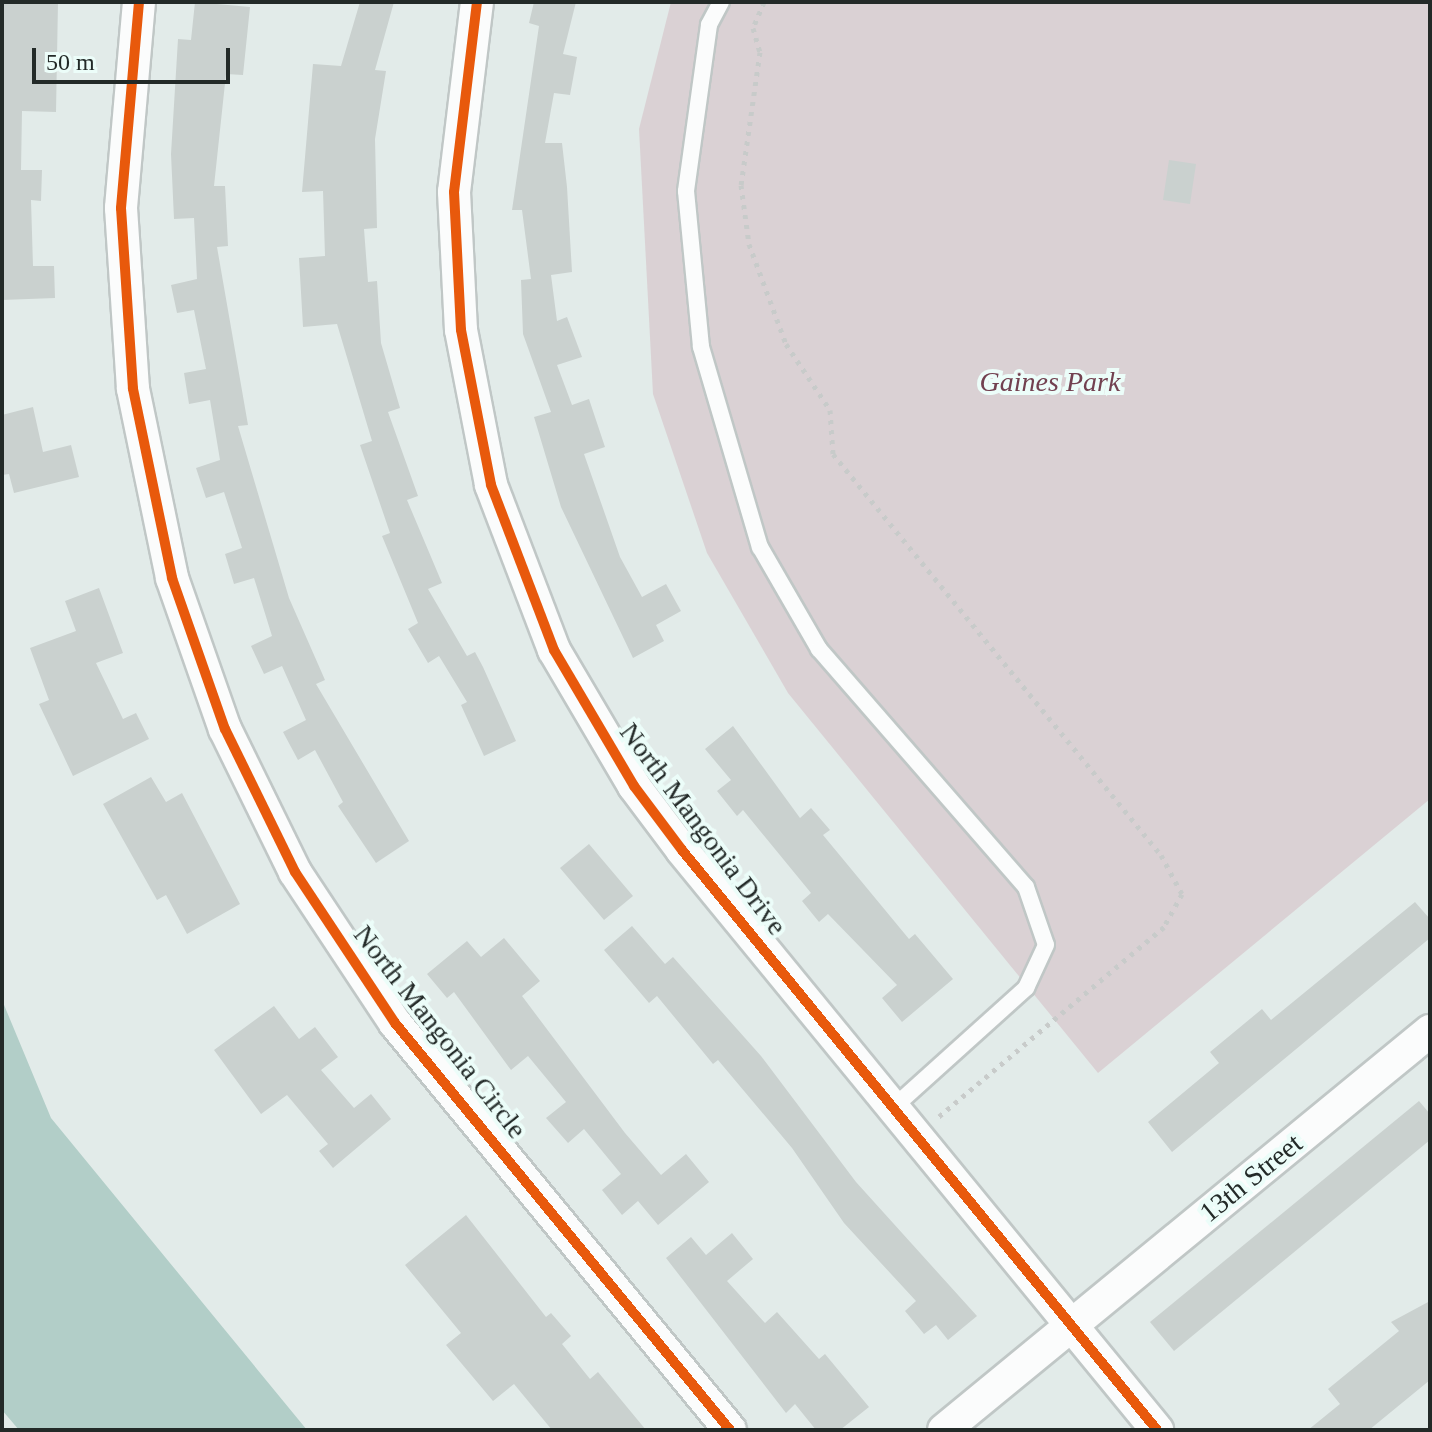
<!DOCTYPE html>
<html>
<head>
<meta charset="utf-8">
<style>
	body { margin:0 }
	#map { position:relative; width:1432px; height:1432px; overflow:hidden; background:#e2ebe9; font-family:Georgia,serif }
	div>[style] { position:absolute }
	.green>* { inset:0; background:#dad1d4 }
	.water>* { inset:0; background:#b2cec8 }
	.building>* { inset:0; background:#cad1cf }
	.path>* { height:5px; margin-top:-2.5px; transform-origin:0; background:repeating-linear-gradient(90deg,#c8cbca 0 4px,transparent 0 10px) }
	.roads { filter:drop-shadow(2px 0 #c0c7c6) drop-shadow(-2px 0 #c0c7c6) drop-shadow(0 2px #c0c7c6) drop-shadow(0 -2px #c0c7c6) }
	.service>* { height:16px; margin:-8px; padding:0 8px; transform-origin:8px; border-radius:8px; background:#fbfcfc }
	.minor>* { height:32px; margin:-16px; padding:0 16px; transform-origin:16px; border-radius:16px; background:#fbfcfc }
	.cycleway>* { height:10px; margin:-5px; padding:0 5px; transform-origin:5px; border-radius:5px; background:#e8590c }
	span { translate:-50% -50%; white-space:nowrap; text-align:center; line-height:1.15; -webkit-text-stroke:8px #ecfdf9; paint-order:stroke }
	.park-label { font-size:28px; color:#724150; font-style:italic }
	.street-label { font-size:28px; color:#232a28 }
	.frame { position:absolute; inset:0; border:4px solid #232a28; pointer-events:none }
	.scale { position:absolute; left:32px; top:48px; width:198px; height:36px; box-sizing:border-box; border:4px solid #232a28; border-top:0; padding-left:10px; font-size:24px; line-height:28px; white-space:nowrap; color:#232a28; -webkit-text-stroke:6px #ecfdf9; paint-order:stroke }
</style>
</head>
<body>
<div id="map">
	<div class="green">
		<div style="clip-path:polygon(671px 2px,1430px 2px,1430px 799px,1098px 1073px,788px 693px,707px 553px,653px 394px,639px 129px)"></div>
	</div>
	<div class="water">
		<div style="clip-path:polygon(2px 1000px,51px 1118px,307px 1430px,19px 1430px,2px 1410px)"></div>
	</div>
	<div class="building">
		<div style="clip-path:polygon(2px 2px,58px 2px,56px 112px,22px 111px,21px 170px,42px 170px,41px 201px,31px 200px,33px 266px,54px 266px,55px 298px,2px 300px)"></div>
		<div style="clip-path:polygon(195px 2px,250px 7px,243px 75px,226px 74px,214px 186px,225px 186px,228px 246px,217px 247px,248px 425px,238px 426px,289px 598px,325px 680px,316px 684px,409px 841px,376px 863px,338px 806px,343px 802px,315px 750px,298px 760px,283px 732px,306px 720px,282px 666px,264px 674px,251px 646px,272px 636px,254px 578px,234px 584px,225px 554px,242px 548px,224px 492px,206px 498px,196px 468px,220px 460px,210px 400px,189px 404px,184px 373px,206px 369px,194px 310px,177px 313px,171px 285px,197px 279px,194px 218px,174px 219px,171px 154px,178px 39px,191px 40px)"></div>
		<div style="clip-path:polygon(360px 2px,394px 2px,375px 70px,386px 71px,375px 139px,377px 228px,364px 229px,368px 282px,377px 281px,381px 343px,400px 408px,388px 412px,418px 496px,407px 500px,442px 583px,428px 589px,467px 656px,475px 652px,483px 667px,516px 741px,484px 756px,461px 705px,467px 702px,439px 656px,428px 663px,408px 629px,418px 623px,382px 536px,390px 533px,360px 445px,372px 441px,337px 324px,303px 327px,299px 258px,325px 256px,323px 191px,302px 192px,313px 64px,341px 66px)"></div>
		<div style="clip-path:polygon(534px 2px,576px 2px,563px 54px,577px 57px,570px 95px,554px 93px,545px 143px,562px 143px,567px 187px,572px 272px,551px 275px,557px 321px,567px 317px,582px 357px,557px 365px,572px 405px,589px 399px,605px 447px,584px 454px,620px 557px,642px 597px,666px 584px,681px 611px,656px 625px,664px 641px,633px 658px,561px 507px,534px 417px,551px 412px,523px 334px,521px 280px,531px 279px,522px 210px,512px 210px,539px 26px,529px 23px)"></div>
		<div style="clip-path:polygon(1169px 160px,1196px 164px,1190px 204px,1163px 200px)"></div>
		<div style="clip-path:polygon(33px 407px,43px 452px,71px 445px,79px 477px,14px 493px,9px 474px,2px 475px,2px 415px)"></div>
		<div style="clip-path:polygon(99px 588px,123px 653px,96px 663px,123px 719px,136px 713px,149px 739px,73px 776px,39px 704px,49px 700px,30px 648px,76px 631px,65px 601px)"></div>
		<div style="clip-path:polygon(733px 726px,800px 818px,811px 808px,830px 830px,823px 835px,909px 939px,915px 934px,953px 979px,902px 1022px,882px 998px,897px 985px,828px 914px,819px 922px,802px 901px,811px 893px,743px 810px,737px 816px,717px 791px,731px 780px,705px 749px)"></div>
		<div style="clip-path:polygon(151px 777px,166px 802px,182px 793px,240px 904px,187px 934px,166px 895px,157px 900px,103px 804px)"></div>
		<div style="clip-path:polygon(589px 844px,633px 896px,604px 920px,560px 868px)"></div>
		<div style="clip-path:polygon(1415px 902px,1430px 919px,1430px 938px,1172px 1152px,1148px 1122px,1219px 1063px,1210px 1052px,1262px 1009px,1271px 1020px)"></div>
		<div style="clip-path:polygon(632px 926px,665px 964px,673px 957px,761px 1056px,856px 1182px,977px 1316px,948px 1340px,936px 1325px,924px 1334px,905px 1311px,916px 1301px,844px 1223px,792px 1148px,718px 1060px,713px 1064px,657px 996px,649px 1003px,604px 950px)"></div>
		<div style="clip-path:polygon(504px 938px,540px 981px,522px 996px,625px 1133px,661px 1175px,686px 1154px,709px 1182px,658px 1225px,638px 1201px,622px 1215px,602px 1190px,621px 1174px,584px 1129px,568px 1143px,546px 1118px,566px 1102px,528px 1056px,511px 1070px,454px 992px,447px 998px,427px 974px,467px 941px,481px 957px)"></div>
		<div style="clip-path:polygon(274px 1006px,299px 1039px,315px 1027px,338px 1057px,321px 1070px,354px 1108px,371px 1094px,391px 1119px,333px 1168px,319px 1151px,328px 1144px,287px 1095px,261px 1114px,214px 1050px)"></div>
		<div style="clip-path:polygon(1419px 1101px,1430px 1114px,1430px 1140px,1174px 1351px,1150px 1322px)"></div>
		<div style="clip-path:polygon(466px 1215px,546px 1317px,551px 1313px,571px 1336px,562px 1344px,590px 1379px,598px 1372px,646px 1430px,552px 1430px,514px 1384px,493px 1401px,446px 1345px,461px 1333px,405px 1265px)"></div>
		<div style="clip-path:polygon(732px 1233px,753px 1259px,727px 1281px,765px 1323px,777px 1312px,819px 1359px,825px 1354px,869px 1407px,840px 1430px,816px 1430px,795px 1404px,786px 1413px,666px 1258px,691px 1237px,706px 1255px)"></div>
		<div style="clip-path:polygon(1430px 1301px,1430px 1380px,1369px 1430px,1308px 1430px,1340px 1404px,1328px 1389px,1399px 1331px,1391px 1322px)"></div>
	</div>
	<div class="path">
		<div style="left:764px;top:2px;width:28px;rotate:113deg"></div>
		<div style="left:753px;top:28px;width:25px;rotate:74deg"></div>
		<div style="left:760px;top:52px;width:134px;rotate:98.1deg"></div>
		<div style="left:741px;top:185px;width:60px;rotate:82.3deg"></div>
		<div style="left:749px;top:244px;width:107px;rotate:69.7deg"></div>
		<div style="left:786px;top:344px;width:79px;rotate:56.3deg"></div>
		<div style="left:830px;top:410px;width:44px;rotate:86.1deg"></div>
		<div style="left:833px;top:454px;width:518px;rotate:50.72deg"></div>
		<div style="left:1161px;top:855px;width:44px;rotate:61.7deg"></div>
		<div style="left:1182px;top:894px;width:38px;rotate:119deg"></div>
		<div style="left:1164px;top:927px;width:298px;rotate:139.9deg"></div>
	</div>
	<div class="roads">
		<div class="service">
			<div style="left:721px;top:2px;width:26px;rotate:118deg"></div>
			<div style="left:709px;top:25px;width:168px;rotate:97.9deg"></div>
			<div style="left:686px;top:191px;width:157px;rotate:84.5deg"></div>
			<div style="left:701px;top:347px;width:209px;rotate:73.6deg"></div>
			<div style="left:760px;top:547px;width:118px;rotate:60deg"></div>
			<div style="left:819px;top:649px;width:315px;rotate:49deg"></div>
			<div style="left:1026px;top:887px;width:61px;rotate:71deg"></div>
			<div style="left:1046px;top:945px;width:47px;rotate:114.9deg"></div>
			<div style="left:1026px;top:988px;width:178px;rotate:138deg"></div>
		</div>
		<div class="minor">
			<div style="left:139px;top:2px;width:207px;rotate:95deg"></div>
			<div style="left:121px;top:208px;width:181px;rotate:86.2deg"></div>
			<div style="left:133px;top:389px;width:193px;rotate:78.3deg"></div>
			<div style="left:172px;top:578px;width:160px;rotate:70.7deg"></div>
			<div style="left:225px;top:729px;width:159px;rotate:63.9deg"></div>
			<div style="left:295px;top:872px;width:181px;rotate:56.5deg"></div>
			<div style="left:395px;top:1023px;width:527px;rotate:50.54deg"></div>
			<div style="left:477px;top:2px;width:191px;rotate:96.9deg"></div>
			<div style="left:454px;top:192px;width:138px;rotate:87.1deg"></div>
			<div style="left:461px;top:330px;width:158px;rotate:79deg"></div>
			<div style="left:491px;top:485px;width:177px;rotate:69.1deg"></div>
			<div style="left:554px;top:650px;width:158px;rotate:59.5deg"></div>
			<div style="left:634px;top:786px;width:80px;rotate:53.1deg"></div>
			<div style="left:682px;top:850px;width:750px;rotate:50.68deg"></div>
			<div style="left:944px;top:1430px;width:629px;rotate:-39.39deg"></div>
		</div>
	</div>
	<div class="cycleway">
		<div style="left:139px;top:2px;width:207px;rotate:95deg"></div>
		<div style="left:121px;top:208px;width:181px;rotate:86.2deg"></div>
		<div style="left:133px;top:389px;width:193px;rotate:78.3deg"></div>
		<div style="left:172px;top:578px;width:160px;rotate:70.7deg"></div>
		<div style="left:225px;top:729px;width:159px;rotate:63.9deg"></div>
		<div style="left:295px;top:872px;width:181px;rotate:56.5deg"></div>
		<div style="left:395px;top:1023px;width:527px;rotate:50.54deg"></div>
		<div style="left:477px;top:2px;width:191px;rotate:96.9deg"></div>
		<div style="left:454px;top:192px;width:138px;rotate:87.1deg"></div>
		<div style="left:461px;top:330px;width:158px;rotate:79deg"></div>
		<div style="left:491px;top:485px;width:177px;rotate:69.1deg"></div>
		<div style="left:554px;top:650px;width:158px;rotate:59.5deg"></div>
		<div style="left:634px;top:786px;width:80px;rotate:53.1deg"></div>
		<div style="left:682px;top:850px;width:750px;rotate:50.68deg"></div>
	</div>
	<div class="park-label">
		<span style="left:1050px;top:382px">Gaines Park</span>
	</div>
	<div class="street-label">
		<span style="left:703px;top:829px;rotate:53deg">North Mangonia Drive</span>
		<span style="left:440px;top:1032px;rotate:52deg">North Mangonia Circle</span>
		<span style="left:1251px;top:1178px;rotate:-39deg">13th Street</span>
	</div>
	<div class="frame"></div>
	<div class="scale">50 m</div>
</div>
</body>
</html>
